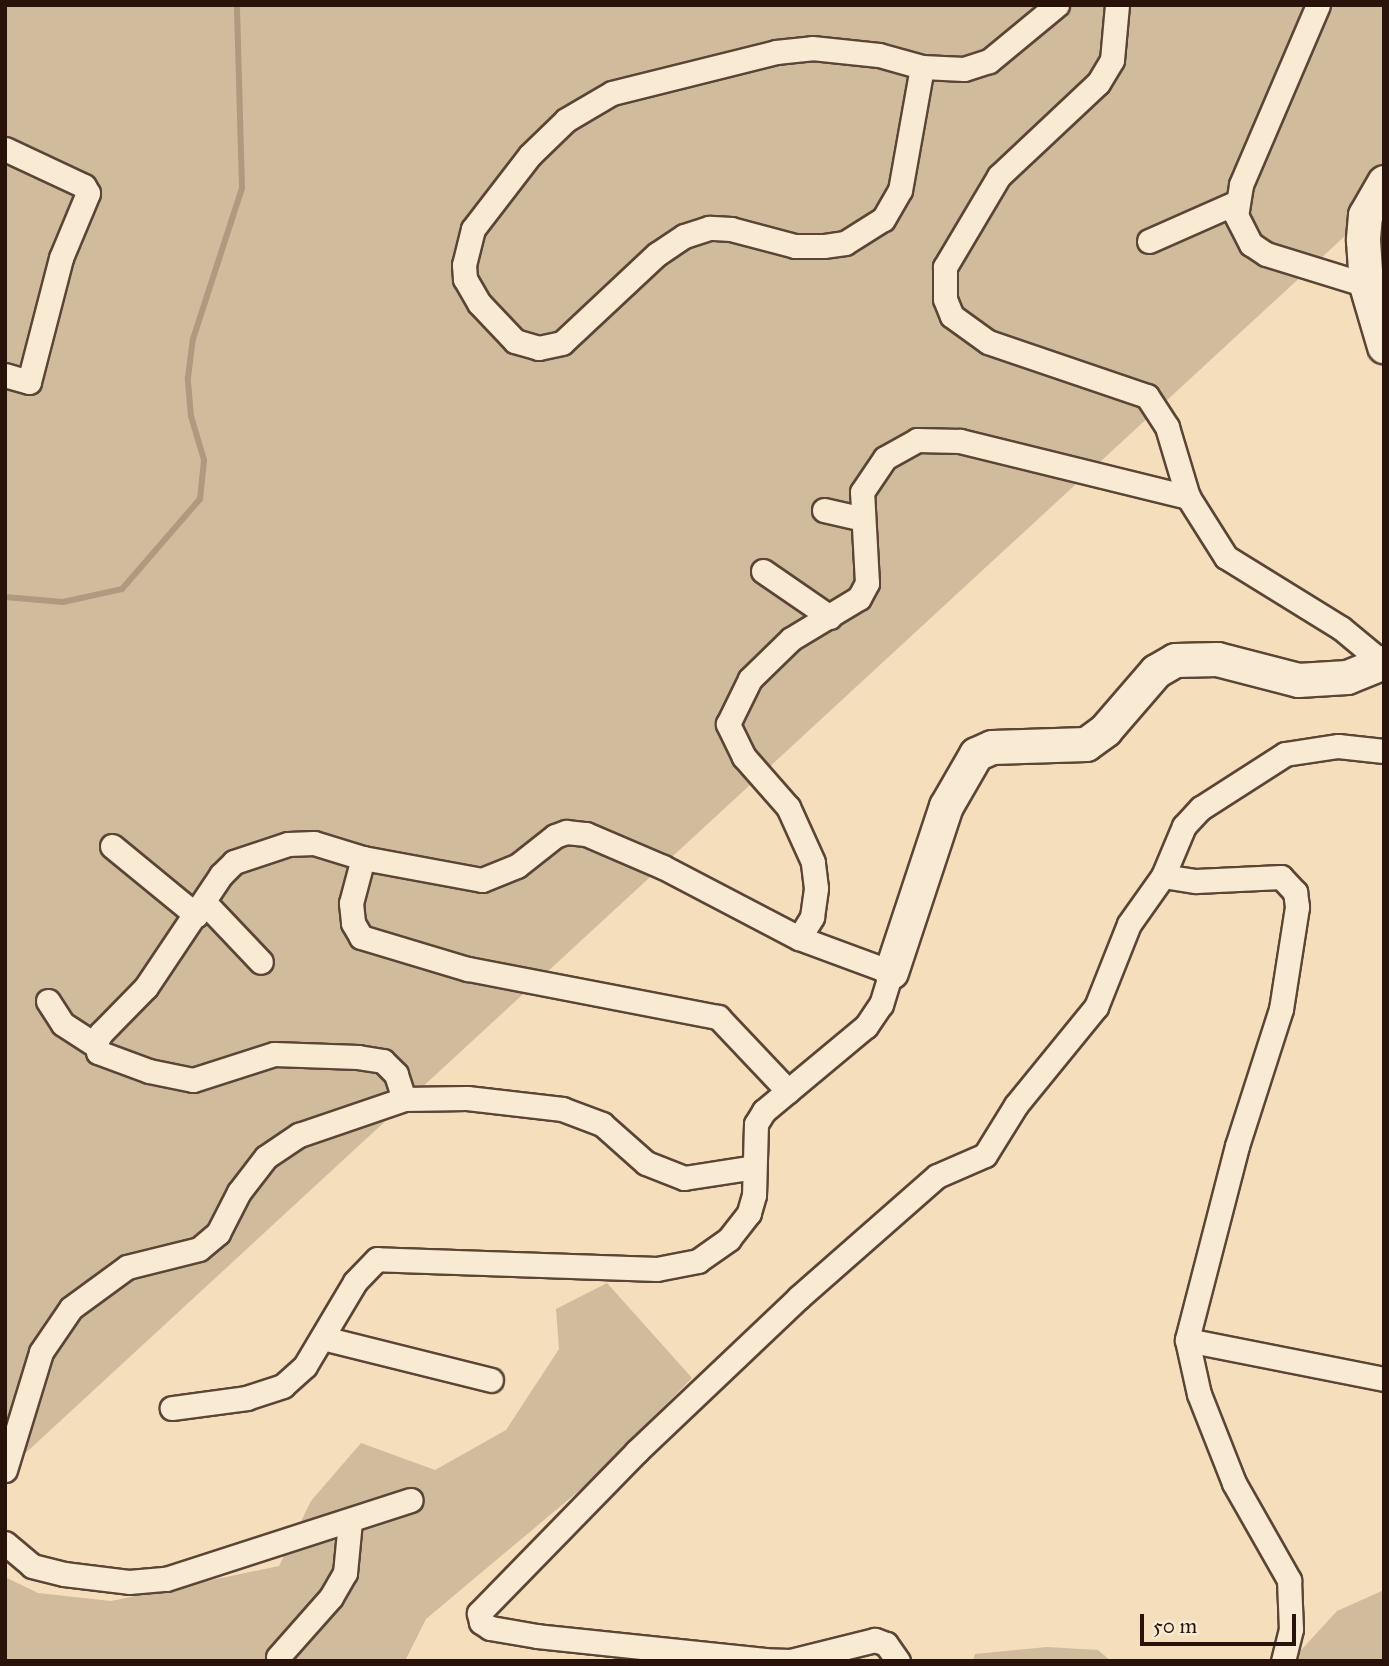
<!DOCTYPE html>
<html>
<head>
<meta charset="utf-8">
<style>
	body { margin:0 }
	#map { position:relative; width:1389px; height:1666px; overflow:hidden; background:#f4debb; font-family:"IM FELL Great Primer",serif }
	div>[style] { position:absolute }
	.green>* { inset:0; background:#d1bb9d }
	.stream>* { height:6px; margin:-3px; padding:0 3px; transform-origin:3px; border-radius:3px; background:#af997f }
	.roads { filter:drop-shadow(2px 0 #5b4536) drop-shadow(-2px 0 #5b4536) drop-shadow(0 2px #5b4536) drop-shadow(0 -2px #5b4536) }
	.street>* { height:23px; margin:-11.5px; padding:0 11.5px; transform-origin:11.5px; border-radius:11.5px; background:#f8ead3 }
	.secondary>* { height:33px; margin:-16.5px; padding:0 16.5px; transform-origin:16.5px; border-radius:16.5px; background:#f8ead3 }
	span { translate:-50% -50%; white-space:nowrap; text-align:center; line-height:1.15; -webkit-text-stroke:7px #f8ead3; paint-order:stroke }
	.frame { position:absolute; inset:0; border:7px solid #28120a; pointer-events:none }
	.scale { position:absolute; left:1140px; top:1614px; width:156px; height:32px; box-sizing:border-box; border:4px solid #28120a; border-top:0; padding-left:9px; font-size:21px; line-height:24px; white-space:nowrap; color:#28120a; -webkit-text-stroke:5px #f8ead3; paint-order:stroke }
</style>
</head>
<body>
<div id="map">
	<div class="green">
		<div style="clip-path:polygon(5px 5px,1384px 5px,1384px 200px,5px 1472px)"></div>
		<div style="clip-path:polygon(607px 1283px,692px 1378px,587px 1484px,426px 1619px,405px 1661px,5px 1661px,5px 1577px,38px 1593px,111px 1601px,279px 1566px,311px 1501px,361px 1443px,435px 1470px,506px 1430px,559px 1349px,556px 1309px)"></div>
		<div style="clip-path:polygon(1384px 1590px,1384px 1661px,1291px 1661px,1337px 1611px)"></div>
		<div style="clip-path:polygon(1047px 1647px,1098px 1650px,1111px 1661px,973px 1661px,975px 1654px)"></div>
	</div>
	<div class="stream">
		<div style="left:5px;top:597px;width:58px;rotate:4.9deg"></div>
		<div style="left:63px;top:602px;width:60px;rotate:-12.4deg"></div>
		<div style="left:122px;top:589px;width:119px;rotate:-49.1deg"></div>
		<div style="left:200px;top:499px;width:39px;rotate:-84deg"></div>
		<div style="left:204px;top:460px;width:46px;rotate:-106.5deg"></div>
		<div style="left:191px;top:416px;width:38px;rotate:-95deg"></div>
		<div style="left:188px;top:378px;width:39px;rotate:-83deg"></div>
		<div style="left:193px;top:339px;width:159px;rotate:-72deg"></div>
		<div style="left:242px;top:188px;width:183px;rotate:-91.6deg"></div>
	</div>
	<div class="roads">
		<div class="street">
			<div style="left:1117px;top:5px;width:55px;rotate:95.2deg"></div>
			<div style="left:1112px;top:60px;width:27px;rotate:121deg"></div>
			<div style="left:1098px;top:83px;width:136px;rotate:136.8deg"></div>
			<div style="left:999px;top:176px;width:106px;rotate:120.7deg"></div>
			<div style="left:945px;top:267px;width:32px;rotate:90deg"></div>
			<div style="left:945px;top:299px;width:18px;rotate:68deg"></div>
			<div style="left:952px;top:316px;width:44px;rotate:35.8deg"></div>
			<div style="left:988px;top:342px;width:168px;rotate:18.8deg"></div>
			<div style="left:1147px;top:396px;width:37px;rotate:57deg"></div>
			<div style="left:1167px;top:427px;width:73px;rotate:73.3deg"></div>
			<div style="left:1188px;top:497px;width:71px;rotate:57.7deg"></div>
			<div style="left:1226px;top:557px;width:135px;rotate:31.7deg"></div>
			<div style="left:1341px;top:628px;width:53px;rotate:39.7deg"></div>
			<div style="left:1318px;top:5px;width:196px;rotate:113.2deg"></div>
			<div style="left:1241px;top:185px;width:30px;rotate:99deg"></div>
			<div style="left:1236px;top:215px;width:33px;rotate:63deg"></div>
			<div style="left:1251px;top:244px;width:18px;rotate:34deg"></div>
			<div style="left:1266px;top:254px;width:105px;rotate:17.2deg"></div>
			<div style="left:812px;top:48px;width:67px;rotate:6deg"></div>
			<div style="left:879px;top:55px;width:45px;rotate:15.6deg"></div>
			<div style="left:922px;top:67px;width:125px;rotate:100.1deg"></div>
			<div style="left:900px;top:190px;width:34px;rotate:120deg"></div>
			<div style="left:883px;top:219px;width:45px;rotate:147.7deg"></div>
			<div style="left:845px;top:243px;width:22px;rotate:172deg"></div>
			<div style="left:823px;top:246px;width:28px;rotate:180deg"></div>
			<div style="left:795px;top:246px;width:66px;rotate:-165.1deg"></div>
			<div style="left:731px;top:229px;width:22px;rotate:-177deg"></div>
			<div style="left:709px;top:228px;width:26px;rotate:162deg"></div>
			<div style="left:684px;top:236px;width:32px;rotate:146deg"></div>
			<div style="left:657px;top:254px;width:130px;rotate:136.9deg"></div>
			<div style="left:562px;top:343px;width:24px;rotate:168deg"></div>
			<div style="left:539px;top:348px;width:25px;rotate:-164deg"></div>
			<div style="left:515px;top:341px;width:52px;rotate:-133.5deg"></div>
			<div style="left:479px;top:303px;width:28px;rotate:-120deg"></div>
			<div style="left:465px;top:279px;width:14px;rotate:-94deg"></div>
			<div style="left:464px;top:265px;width:37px;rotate:-76deg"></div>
			<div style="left:473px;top:229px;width:93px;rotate:-52.4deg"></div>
			<div style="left:530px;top:155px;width:50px;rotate:-44.2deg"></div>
			<div style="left:566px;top:120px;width:53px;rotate:-30.4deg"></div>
			<div style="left:612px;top:93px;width:169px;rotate:-14deg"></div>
			<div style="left:776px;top:52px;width:36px;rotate:-6deg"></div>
			<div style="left:922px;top:67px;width:42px;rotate:2.7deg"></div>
			<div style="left:964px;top:69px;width:26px;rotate:-18deg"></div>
			<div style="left:989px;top:61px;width:88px;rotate:-39.5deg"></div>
			<div style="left:5px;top:149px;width:87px;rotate:25.1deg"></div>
			<div style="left:84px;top:186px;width:8px;rotate:60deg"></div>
			<div style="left:88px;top:193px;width:70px;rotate:112.6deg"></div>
			<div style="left:61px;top:258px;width:128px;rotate:104.5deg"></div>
			<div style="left:29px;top:382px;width:25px;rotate:-164deg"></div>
			<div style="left:1149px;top:241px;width:94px;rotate:-23.8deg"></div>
			<div style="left:824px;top:510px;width:37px;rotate:13deg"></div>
			<div style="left:763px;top:571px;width:81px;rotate:34.5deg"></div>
			<div style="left:112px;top:846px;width:109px;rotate:39.4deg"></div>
			<div style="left:363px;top:858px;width:47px;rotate:104.9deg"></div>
			<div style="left:351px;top:903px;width:20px;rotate:84deg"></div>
			<div style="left:353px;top:923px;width:16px;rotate:60deg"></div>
			<div style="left:361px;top:937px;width:112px;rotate:16.7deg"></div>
			<div style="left:468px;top:969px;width:255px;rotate:10.9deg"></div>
			<div style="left:718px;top:1017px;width:102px;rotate:46.6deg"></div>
			<div style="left:1163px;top:876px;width:33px;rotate:9deg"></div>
			<div style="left:1196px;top:881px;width:85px;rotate:-2.7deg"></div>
			<div style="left:1281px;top:877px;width:21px;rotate:47deg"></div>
			<div style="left:1295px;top:892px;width:15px;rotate:82deg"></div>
			<div style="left:1297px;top:907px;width:103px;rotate:98.9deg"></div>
			<div style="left:1281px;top:1009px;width:144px;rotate:107.8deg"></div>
			<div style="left:1237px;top:1146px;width:200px;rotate:104.5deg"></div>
			<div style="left:1187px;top:1340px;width:55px;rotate:77.5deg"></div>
			<div style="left:1199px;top:1394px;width:96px;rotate:68.5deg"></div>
			<div style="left:1234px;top:1483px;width:112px;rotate:60.4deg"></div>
			<div style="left:1289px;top:1580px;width:49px;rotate:87.7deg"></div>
			<div style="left:1291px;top:1629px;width:33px;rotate:104deg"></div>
			<div style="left:205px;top:903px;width:81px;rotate:46.5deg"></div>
			<div style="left:799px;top:938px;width:25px;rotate:-58deg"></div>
			<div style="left:812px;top:917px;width:29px;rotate:-82deg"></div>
			<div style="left:816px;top:888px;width:26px;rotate:-97deg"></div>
			<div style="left:813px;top:862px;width:60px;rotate:-114.4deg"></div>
			<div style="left:788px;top:807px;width:67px;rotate:-131.3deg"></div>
			<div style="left:744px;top:757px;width:37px;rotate:-116deg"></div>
			<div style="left:728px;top:724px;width:50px;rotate:-63.9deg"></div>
			<div style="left:750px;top:679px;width:57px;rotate:-44.3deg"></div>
			<div style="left:791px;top:639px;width:79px;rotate:-31.1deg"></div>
			<div style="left:859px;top:598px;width:17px;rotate:-62deg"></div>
			<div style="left:867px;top:583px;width:91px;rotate:-93.1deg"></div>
			<div style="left:862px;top:492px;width:41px;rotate:-55.9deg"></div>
			<div style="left:885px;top:458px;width:37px;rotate:-29deg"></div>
			<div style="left:917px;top:440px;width:43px;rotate:1.3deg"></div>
			<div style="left:960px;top:441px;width:235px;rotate:13.8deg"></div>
			<div style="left:48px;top:1001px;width:27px;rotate:57deg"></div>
			<div style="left:63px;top:1024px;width:40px;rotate:32.9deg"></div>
			<div style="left:404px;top:1099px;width:63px;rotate:-0.9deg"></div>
			<div style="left:467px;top:1098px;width:96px;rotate:6.6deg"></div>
			<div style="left:562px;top:1109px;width:43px;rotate:20.6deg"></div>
			<div style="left:602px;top:1124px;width:59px;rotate:41.6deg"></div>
			<div style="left:646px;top:1163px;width:41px;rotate:21.5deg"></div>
			<div style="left:684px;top:1178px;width:71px;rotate:-8.9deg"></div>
			<div style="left:323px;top:1338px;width:173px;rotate:14deg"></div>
			<div style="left:1187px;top:1340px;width:201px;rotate:11.2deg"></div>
			<div style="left:5px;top:1470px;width:123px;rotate:-73deg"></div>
			<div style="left:41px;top:1352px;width:53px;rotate:-55.7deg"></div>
			<div style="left:71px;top:1308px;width:69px;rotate:-36.2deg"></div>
			<div style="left:127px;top:1267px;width:74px;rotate:-14deg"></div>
			<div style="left:199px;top:1249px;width:25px;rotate:-40deg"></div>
			<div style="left:218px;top:1233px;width:46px;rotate:-62.9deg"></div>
			<div style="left:239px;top:1192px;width:44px;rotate:-52.4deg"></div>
			<div style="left:266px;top:1157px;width:40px;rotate:-34deg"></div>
			<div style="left:299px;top:1135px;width:111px;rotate:-18.9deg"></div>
			<div style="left:404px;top:1099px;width:26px;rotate:-108deg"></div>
			<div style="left:396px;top:1074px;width:18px;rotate:-135deg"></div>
			<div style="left:383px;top:1061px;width:25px;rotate:-171deg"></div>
			<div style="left:358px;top:1057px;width:84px;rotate:-178deg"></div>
			<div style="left:274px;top:1054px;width:85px;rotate:162.2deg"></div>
			<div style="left:193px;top:1080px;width:45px;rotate:-168.4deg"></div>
			<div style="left:149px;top:1071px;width:54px;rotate:-159.6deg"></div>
			<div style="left:98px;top:1052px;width:10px;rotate:-101deg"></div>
			<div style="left:96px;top:1042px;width:10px;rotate:-61deg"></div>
			<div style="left:101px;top:1033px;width:64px;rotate:-45.6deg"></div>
			<div style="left:146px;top:987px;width:135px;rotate:-56.2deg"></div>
			<div style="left:221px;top:875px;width:18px;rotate:-45deg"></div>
			<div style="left:234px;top:862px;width:57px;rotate:-18.4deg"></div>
			<div style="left:288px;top:844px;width:26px;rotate:-2deg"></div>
			<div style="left:314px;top:843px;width:51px;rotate:17deg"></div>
			<div style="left:363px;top:858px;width:121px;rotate:10.5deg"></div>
			<div style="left:482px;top:880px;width:38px;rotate:-22deg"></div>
			<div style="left:517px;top:866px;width:48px;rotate:-38.3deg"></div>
			<div style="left:555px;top:836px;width:12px;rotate:-20deg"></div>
			<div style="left:566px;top:832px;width:20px;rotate:6deg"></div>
			<div style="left:586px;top:834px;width:84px;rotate:23.2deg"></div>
			<div style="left:663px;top:867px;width:153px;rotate:27.6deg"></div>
			<div style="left:799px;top:938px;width:98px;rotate:20.3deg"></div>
			<div style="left:891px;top:972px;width:34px;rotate:107deg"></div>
			<div style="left:881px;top:1004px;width:27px;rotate:124deg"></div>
			<div style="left:866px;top:1026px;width:133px;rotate:140.2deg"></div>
			<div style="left:764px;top:1111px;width:15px;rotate:122deg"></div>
			<div style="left:756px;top:1124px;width:71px;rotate:91.6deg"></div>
			<div style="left:754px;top:1195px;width:19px;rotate:106deg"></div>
			<div style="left:749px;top:1213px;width:33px;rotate:128deg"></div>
			<div style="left:729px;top:1239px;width:38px;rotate:145deg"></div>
			<div style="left:698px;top:1261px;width:42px;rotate:169deg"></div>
			<div style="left:657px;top:1269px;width:280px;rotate:-178deg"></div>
			<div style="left:377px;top:1259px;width:32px;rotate:134deg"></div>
			<div style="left:355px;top:1282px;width:98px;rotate:120.8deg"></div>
			<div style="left:305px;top:1366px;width:30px;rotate:138deg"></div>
			<div style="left:283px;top:1386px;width:38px;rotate:162deg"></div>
			<div style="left:247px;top:1398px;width:76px;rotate:172.4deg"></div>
			<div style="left:5px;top:1543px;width:35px;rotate:40deg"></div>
			<div style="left:32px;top:1566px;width:33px;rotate:14deg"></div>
			<div style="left:64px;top:1574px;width:65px;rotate:7deg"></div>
			<div style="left:129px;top:1582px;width:37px;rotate:-5deg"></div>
			<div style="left:166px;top:1579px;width:257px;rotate:-17.9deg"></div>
			<div style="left:278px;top:1657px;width:80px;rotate:-48.5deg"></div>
			<div style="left:331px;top:1597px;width:28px;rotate:-60deg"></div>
			<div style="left:345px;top:1573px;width:52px;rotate:-84.5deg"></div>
			<div style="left:898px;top:1661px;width:21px;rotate:-125deg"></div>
			<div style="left:886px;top:1644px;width:12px;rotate:-160deg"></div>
			<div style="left:875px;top:1640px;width:88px;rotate:166.1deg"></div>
			<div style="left:790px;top:1661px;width:25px;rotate:-178deg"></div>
			<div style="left:765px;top:1660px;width:229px;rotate:-174deg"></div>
			<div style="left:537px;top:1636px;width:48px;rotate:-170.3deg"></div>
			<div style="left:490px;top:1628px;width:11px;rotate:-146deg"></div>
			<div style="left:481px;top:1622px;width:9px;rotate:-103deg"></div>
			<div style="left:479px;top:1613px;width:226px;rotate:-45.7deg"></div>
			<div style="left:637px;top:1451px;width:222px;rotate:-43.5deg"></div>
			<div style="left:798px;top:1298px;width:185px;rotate:-41.3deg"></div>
			<div style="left:937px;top:1176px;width:52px;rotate:-23.6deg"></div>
			<div style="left:985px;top:1155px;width:59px;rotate:-58.2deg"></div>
			<div style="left:1016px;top:1105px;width:127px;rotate:-50.8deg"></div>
			<div style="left:1096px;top:1007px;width:89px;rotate:-68.3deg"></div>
			<div style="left:1129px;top:924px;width:59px;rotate:-54.7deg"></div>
			<div style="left:1163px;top:876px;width:54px;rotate:-67.2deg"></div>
			<div style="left:1184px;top:826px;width:25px;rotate:-47deg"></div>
			<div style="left:1201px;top:808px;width:100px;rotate:-32.7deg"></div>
			<div style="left:1285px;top:754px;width:54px;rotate:-8.6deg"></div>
			<div style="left:1338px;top:746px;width:46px;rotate:6.2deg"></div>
		</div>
		<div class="secondary">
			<div style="left:1384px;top:182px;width:38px;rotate:120deg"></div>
			<div style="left:1365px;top:215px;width:25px;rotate:95deg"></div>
			<div style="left:1363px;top:240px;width:45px;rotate:86.2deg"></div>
			<div style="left:1366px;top:285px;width:64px;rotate:73.6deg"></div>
			<div style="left:891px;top:972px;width:175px;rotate:-71.7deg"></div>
			<div style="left:946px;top:806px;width:60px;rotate:-60deg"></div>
			<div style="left:976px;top:754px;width:17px;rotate:-24deg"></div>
			<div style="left:992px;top:747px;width:94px;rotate:-1.8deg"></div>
			<div style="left:1086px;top:744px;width:24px;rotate:-36deg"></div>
			<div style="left:1105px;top:730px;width:78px;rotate:-49.2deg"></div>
			<div style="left:1156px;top:671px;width:22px;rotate:-30deg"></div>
			<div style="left:1175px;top:660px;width:42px;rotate:-1.4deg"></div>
			<div style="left:1217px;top:659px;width:84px;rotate:14.5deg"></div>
			<div style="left:1298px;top:680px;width:49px;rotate:-3.5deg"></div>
			<div style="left:1347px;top:677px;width:40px;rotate:-22deg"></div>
		</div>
	</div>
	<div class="frame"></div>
	<div class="scale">50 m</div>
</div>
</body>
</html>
